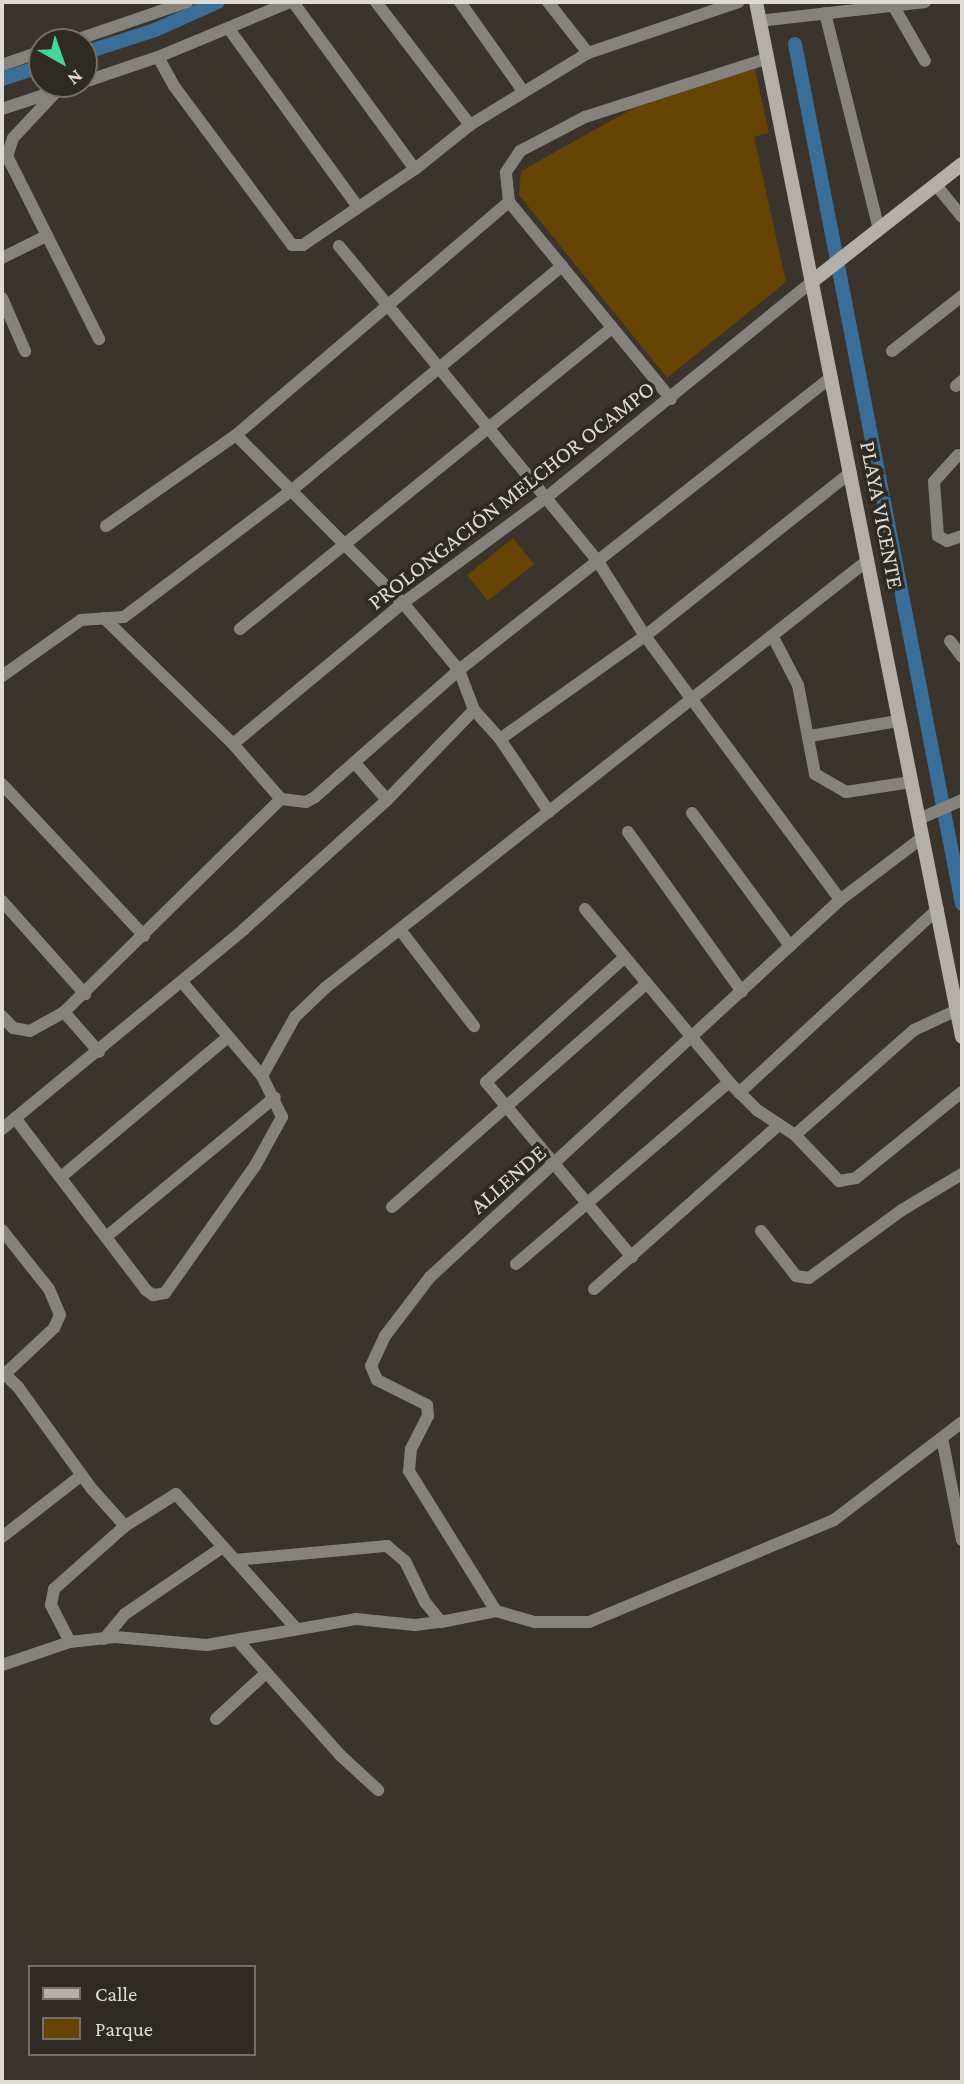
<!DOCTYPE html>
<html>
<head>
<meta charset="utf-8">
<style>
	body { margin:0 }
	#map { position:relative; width:964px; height:2084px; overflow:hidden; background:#3a342c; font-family:"Crimson Pro",serif }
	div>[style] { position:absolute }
	.green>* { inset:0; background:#654404 }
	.canal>* { height:14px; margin:-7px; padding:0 7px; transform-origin:7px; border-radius:7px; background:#3a6d97 }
	.street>* { height:12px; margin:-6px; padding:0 6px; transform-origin:6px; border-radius:6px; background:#86837f }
	.secondary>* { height:14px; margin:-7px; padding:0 7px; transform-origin:7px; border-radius:7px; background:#b4afa9 }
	span { translate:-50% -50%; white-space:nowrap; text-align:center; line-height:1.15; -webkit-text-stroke:7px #2f2a23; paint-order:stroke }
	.street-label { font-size:23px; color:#dedad5 }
	.frame { position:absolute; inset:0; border:4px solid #dedad5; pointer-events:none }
	.legend { position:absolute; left:28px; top:1965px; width:228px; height:91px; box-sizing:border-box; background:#2f2a23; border:2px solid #75706a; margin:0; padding:9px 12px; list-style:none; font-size:21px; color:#dedad5 }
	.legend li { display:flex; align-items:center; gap:14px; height:35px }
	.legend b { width:35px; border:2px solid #75706a }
	.north { position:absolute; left:28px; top:28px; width:70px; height:70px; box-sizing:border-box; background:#2f2a23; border:2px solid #75706a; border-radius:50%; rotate:140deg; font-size:19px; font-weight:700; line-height:28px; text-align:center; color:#dedad5 }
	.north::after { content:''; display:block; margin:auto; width:24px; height:32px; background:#46d49e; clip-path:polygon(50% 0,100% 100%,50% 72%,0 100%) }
</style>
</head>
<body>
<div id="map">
	<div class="green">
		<div style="clip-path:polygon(755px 69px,769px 133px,754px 137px,786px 282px,667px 378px,519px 195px,521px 171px,639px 105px)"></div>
		<div style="clip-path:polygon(513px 538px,534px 564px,488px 601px,467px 575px)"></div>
	</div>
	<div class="canal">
		<div style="left:795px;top:44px;width:876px;rotate:79.01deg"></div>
		<div style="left:84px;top:53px;width:75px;rotate:-17.9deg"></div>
		<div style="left:155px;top:30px;width:69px;rotate:-24deg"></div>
		<div style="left:2px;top:79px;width:42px;rotate:-18deg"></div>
	</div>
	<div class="street">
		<div style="left:293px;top:2px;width:207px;rotate:53.9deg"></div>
		<div style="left:376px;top:2px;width:155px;rotate:52.6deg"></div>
		<div style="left:460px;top:2px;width:109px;rotate:54.7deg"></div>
		<div style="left:548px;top:2px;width:65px;rotate:51.9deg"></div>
		<div style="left:894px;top:7px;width:62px;rotate:60.1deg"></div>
		<div style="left:825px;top:13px;width:223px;rotate:76deg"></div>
		<div style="left:759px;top:21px;width:167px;rotate:-6.5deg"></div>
		<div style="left:229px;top:29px;width:218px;rotate:54.1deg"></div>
		<div style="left:70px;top:42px;width:124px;rotate:-18.9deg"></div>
		<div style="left:158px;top:57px;width:33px;rotate:61deg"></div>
		<div style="left:174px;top:86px;width:198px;rotate:53.4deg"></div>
		<div style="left:292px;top:245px;width:11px"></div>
		<div style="left:303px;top:245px;width:135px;rotate:-34.2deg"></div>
		<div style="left:415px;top:169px;width:70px;rotate:-38.7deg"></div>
		<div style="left:470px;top:125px;width:138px;rotate:-31.4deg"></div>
		<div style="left:588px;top:53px;width:159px;rotate:-18.7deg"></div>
		<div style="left:2px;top:65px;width:42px;rotate:-19.3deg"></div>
		<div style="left:84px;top:82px;width:78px;rotate:-18.7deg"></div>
		<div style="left:158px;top:57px;width:143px;rotate:-22.6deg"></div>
		<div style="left:57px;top:91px;width:64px;rotate:133.1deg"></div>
		<div style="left:13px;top:138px;width:19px;rotate:108deg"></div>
		<div style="left:7px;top:156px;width:205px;rotate:63.3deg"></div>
		<div style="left:2px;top:109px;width:79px;rotate:-18.4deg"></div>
		<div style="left:936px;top:185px;width:41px;rotate:50.9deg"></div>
		<div style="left:339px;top:246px;width:406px;rotate:50.6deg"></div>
		<div style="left:597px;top:560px;width:90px;rotate:57.7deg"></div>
		<div style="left:645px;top:636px;width:328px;rotate:53.5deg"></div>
		<div style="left:2px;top:258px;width:49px;rotate:-26.6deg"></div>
		<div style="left:2px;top:298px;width:58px;rotate:66.5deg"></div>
		<div style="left:892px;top:351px;width:89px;rotate:-38.2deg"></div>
		<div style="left:956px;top:386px;width:8px;rotate:-40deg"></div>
		<div style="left:671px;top:399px;width:255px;rotate:-129.4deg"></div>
		<div style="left:509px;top:202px;width:30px;rotate:-96deg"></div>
		<div style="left:506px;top:172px;width:25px;rotate:-56deg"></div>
		<div style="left:520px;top:151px;width:73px;rotate:-27.6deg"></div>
		<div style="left:585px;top:117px;width:190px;rotate:-17.8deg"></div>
		<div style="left:236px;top:435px;width:237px;rotate:45.2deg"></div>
		<div style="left:403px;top:603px;width:87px;rotate:50.1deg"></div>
		<div style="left:459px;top:670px;width:43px;rotate:69.4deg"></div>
		<div style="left:474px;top:710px;width:39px;rotate:48deg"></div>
		<div style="left:500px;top:739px;width:88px;rotate:56.1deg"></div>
		<div style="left:958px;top:455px;width:36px;rotate:132deg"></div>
		<div style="left:934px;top:482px;width:54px;rotate:85.8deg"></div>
		<div style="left:938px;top:536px;width:10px;rotate:29deg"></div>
		<div style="left:947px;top:541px;width:16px;rotate:-18deg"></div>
		<div style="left:106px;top:526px;width:159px;rotate:-35deg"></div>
		<div style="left:236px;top:435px;width:359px;rotate:-40.5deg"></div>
		<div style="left:104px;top:618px;width:180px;rotate:44.3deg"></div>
		<div style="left:233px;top:744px;width:73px;rotate:48.9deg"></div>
		<div style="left:240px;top:629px;width:479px;rotate:-39deg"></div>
		<div style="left:773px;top:637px;width:54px;rotate:62.5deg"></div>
		<div style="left:798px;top:685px;width:91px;rotate:79.2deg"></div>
		<div style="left:815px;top:774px;width:36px;rotate:30deg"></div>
		<div style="left:846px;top:792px;width:66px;rotate:-8.7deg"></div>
		<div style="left:950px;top:641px;width:20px;rotate:53deg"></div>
		<div style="left:2px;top:676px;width:97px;rotate:-35.3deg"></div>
		<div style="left:81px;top:620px;width:43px;rotate:-4deg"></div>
		<div style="left:124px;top:617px;width:211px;rotate:-37.1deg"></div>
		<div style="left:292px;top:490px;width:351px;rotate:-39.7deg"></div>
		<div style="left:810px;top:736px;width:89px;rotate:-9.7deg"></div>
		<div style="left:500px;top:739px;width:178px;rotate:-35.4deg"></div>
		<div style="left:645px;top:636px;width:263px;rotate:-38.5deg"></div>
		<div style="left:233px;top:744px;width:221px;rotate:-39.7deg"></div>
		<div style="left:403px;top:603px;width:179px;rotate:-36.4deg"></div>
		<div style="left:547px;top:497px;width:344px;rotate:-39.1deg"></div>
		<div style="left:355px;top:763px;width:49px;rotate:49.1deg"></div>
		<div style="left:2px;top:784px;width:208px;rotate:46.9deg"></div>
		<div style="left:692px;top:813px;width:165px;rotate:53.6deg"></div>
		<div style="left:919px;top:819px;width:47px;rotate:-23.8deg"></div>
		<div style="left:628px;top:832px;width:196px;rotate:54.5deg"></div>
		<div style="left:2px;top:901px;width:125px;rotate:48.3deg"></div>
		<div style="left:585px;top:909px;width:225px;rotate:50.2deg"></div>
		<div style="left:729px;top:1082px;width:40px;rotate:45deg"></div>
		<div style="left:757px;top:1110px;width:45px;rotate:33.3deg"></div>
		<div style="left:795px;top:1135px;width:64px;rotate:46.3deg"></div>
		<div style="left:839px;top:1181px;width:17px;rotate:-10deg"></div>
		<div style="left:856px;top:1178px;width:136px;rotate:-39.1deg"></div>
		<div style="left:401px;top:931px;width:120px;rotate:52.5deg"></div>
		<div style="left:625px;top:957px;width:187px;rotate:138deg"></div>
		<div style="left:486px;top:1082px;width:228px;rotate:50.2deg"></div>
		<div style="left:64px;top:1012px;width:53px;rotate:48.8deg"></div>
		<div style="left:2px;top:1016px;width:16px;rotate:47deg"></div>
		<div style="left:13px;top:1028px;width:17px;rotate:10deg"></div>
		<div style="left:30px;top:1031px;width:39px;rotate:-29deg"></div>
		<div style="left:64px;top:1012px;width:304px;rotate:-44.5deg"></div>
		<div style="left:281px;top:799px;width:25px;rotate:7deg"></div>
		<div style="left:306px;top:802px;width:10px;rotate:-29deg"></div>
		<div style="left:315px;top:797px;width:192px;rotate:-41.4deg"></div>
		<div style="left:459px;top:670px;width:474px;rotate:-38.2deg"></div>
		<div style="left:262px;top:1076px;width:68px;rotate:-60.8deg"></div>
		<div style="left:295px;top:1017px;width:42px;rotate:-44deg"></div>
		<div style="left:325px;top:988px;width:691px;rotate:-38.25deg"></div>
		<div style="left:739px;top:1093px;width:271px;rotate:-42.8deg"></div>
		<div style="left:15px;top:1118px;width:216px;rotate:52.7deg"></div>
		<div style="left:146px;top:1290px;width:9px;rotate:36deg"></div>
		<div style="left:153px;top:1295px;width:12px;rotate:-9deg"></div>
		<div style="left:165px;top:1293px;width:156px;rotate:-54.7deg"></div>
		<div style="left:255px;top:1166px;width:56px;rotate:-61.1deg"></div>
		<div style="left:282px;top:1117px;width:46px;rotate:-116deg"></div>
		<div style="left:262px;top:1076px;width:123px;rotate:-130.4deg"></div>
		<div style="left:2px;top:1129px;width:313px;rotate:-39.5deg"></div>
		<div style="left:243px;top:930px;width:194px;rotate:-42.1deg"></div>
		<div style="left:387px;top:800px;width:125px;rotate:-46deg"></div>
		<div style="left:795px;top:1135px;width:159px;rotate:-41.4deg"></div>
		<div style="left:914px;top:1030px;width:47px;rotate:-24.9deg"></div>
		<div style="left:61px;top:1177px;width:218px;rotate:-40deg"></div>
		<div style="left:392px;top:1207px;width:339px;rotate:-41.3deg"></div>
		<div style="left:2px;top:1230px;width:75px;rotate:51.5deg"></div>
		<div style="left:49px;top:1289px;width:28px;rotate:67deg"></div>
		<div style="left:60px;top:1315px;width:14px;rotate:115deg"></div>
		<div style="left:54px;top:1328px;width:67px;rotate:136.8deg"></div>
		<div style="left:761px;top:1231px;width:57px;rotate:52.1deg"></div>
		<div style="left:796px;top:1276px;width:13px;rotate:9deg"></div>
		<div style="left:809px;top:1278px;width:115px;rotate:-36.2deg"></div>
		<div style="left:902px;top:1210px;width:70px;rotate:-31deg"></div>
		<div style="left:106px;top:1237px;width:219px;rotate:-39.6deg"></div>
		<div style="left:516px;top:1264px;width:280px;rotate:-40.5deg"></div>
		<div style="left:594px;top:1289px;width:247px;rotate:-41.6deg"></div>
		<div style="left:2px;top:1372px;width:22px;rotate:43deg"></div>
		<div style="left:18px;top:1387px;width:125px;rotate:54.1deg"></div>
		<div style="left:91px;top:1488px;width:51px;rotate:48.2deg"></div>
		<div style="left:942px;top:1438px;width:104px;rotate:78.9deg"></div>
		<div style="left:2px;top:1537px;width:101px;rotate:-37.8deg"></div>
		<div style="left:235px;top:1560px;width:153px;rotate:-5.3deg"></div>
		<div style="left:387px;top:1546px;width:23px;rotate:40deg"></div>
		<div style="left:405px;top:1561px;width:46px;rotate:64deg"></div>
		<div style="left:425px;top:1602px;width:26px;rotate:51deg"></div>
		<div style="left:441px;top:1622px;width:56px;rotate:-11.3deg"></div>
		<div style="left:496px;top:1611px;width:41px;rotate:15.8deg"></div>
		<div style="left:535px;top:1622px;width:54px"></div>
		<div style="left:589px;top:1622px;width:265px;rotate:-22.6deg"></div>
		<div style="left:834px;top:1520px;width:161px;rotate:-37.4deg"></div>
		<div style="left:496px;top:1611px;width:165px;rotate:-121.9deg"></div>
		<div style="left:409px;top:1471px;width:22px;rotate:-85deg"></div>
		<div style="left:411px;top:1449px;width:37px;rotate:-63deg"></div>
		<div style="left:428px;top:1416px;width:11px;rotate:-95deg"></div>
		<div style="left:427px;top:1405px;width:56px;rotate:-153.4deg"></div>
		<div style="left:377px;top:1380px;width:15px;rotate:-113deg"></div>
		<div style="left:371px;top:1366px;width:33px;rotate:-65deg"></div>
		<div style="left:385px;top:1336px;width:74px;rotate:-52.7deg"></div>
		<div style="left:430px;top:1277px;width:557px;rotate:-42.6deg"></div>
		<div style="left:840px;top:900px;width:104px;rotate:-37.2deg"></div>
		<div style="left:104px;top:1639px;width:33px;rotate:-50deg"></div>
		<div style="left:125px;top:1614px;width:119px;rotate:-34.4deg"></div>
		<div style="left:70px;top:1642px;width:42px;rotate:-117.2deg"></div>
		<div style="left:51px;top:1605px;width:16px;rotate:-79deg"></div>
		<div style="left:54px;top:1589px;width:95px;rotate:-41.6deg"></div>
		<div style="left:125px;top:1526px;width:60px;rotate:-32.1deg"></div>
		<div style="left:176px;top:1494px;width:178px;rotate:48.2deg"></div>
		<div style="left:239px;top:1642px;width:152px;rotate:48.2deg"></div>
		<div style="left:340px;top:1755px;width:52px;rotate:42.6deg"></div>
		<div style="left:2px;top:1665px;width:72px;rotate:-18.7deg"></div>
		<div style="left:70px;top:1642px;width:45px;rotate:-6.3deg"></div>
		<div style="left:115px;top:1637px;width:92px;rotate:5deg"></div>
		<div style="left:207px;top:1645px;width:151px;rotate:-9.9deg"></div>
		<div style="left:356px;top:1619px;width:59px;rotate:5.8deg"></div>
		<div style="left:415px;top:1625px;width:26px;rotate:-7deg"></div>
		<div style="left:216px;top:1719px;width:67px;rotate:-42.6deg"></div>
	</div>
	<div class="secondary">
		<div style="left:756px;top:2px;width:1055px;rotate:78.74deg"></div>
		<div style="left:814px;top:280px;width:188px;rotate:-38.1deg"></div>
	</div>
	<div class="street-label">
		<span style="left:511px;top:495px;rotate:-38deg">PROLONGACIÓN MELCHOR OCAMPO</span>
		<span style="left:882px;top:515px;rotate:79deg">PLAYA VICENTE</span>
		<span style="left:508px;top:1179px;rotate:-41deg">ALLENDE</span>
	</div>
	<div class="frame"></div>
	<ul class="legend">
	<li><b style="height:9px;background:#b4afa9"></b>Calle</li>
	<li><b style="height:19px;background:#654404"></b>Parque</li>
	</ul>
	<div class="north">N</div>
</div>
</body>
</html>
